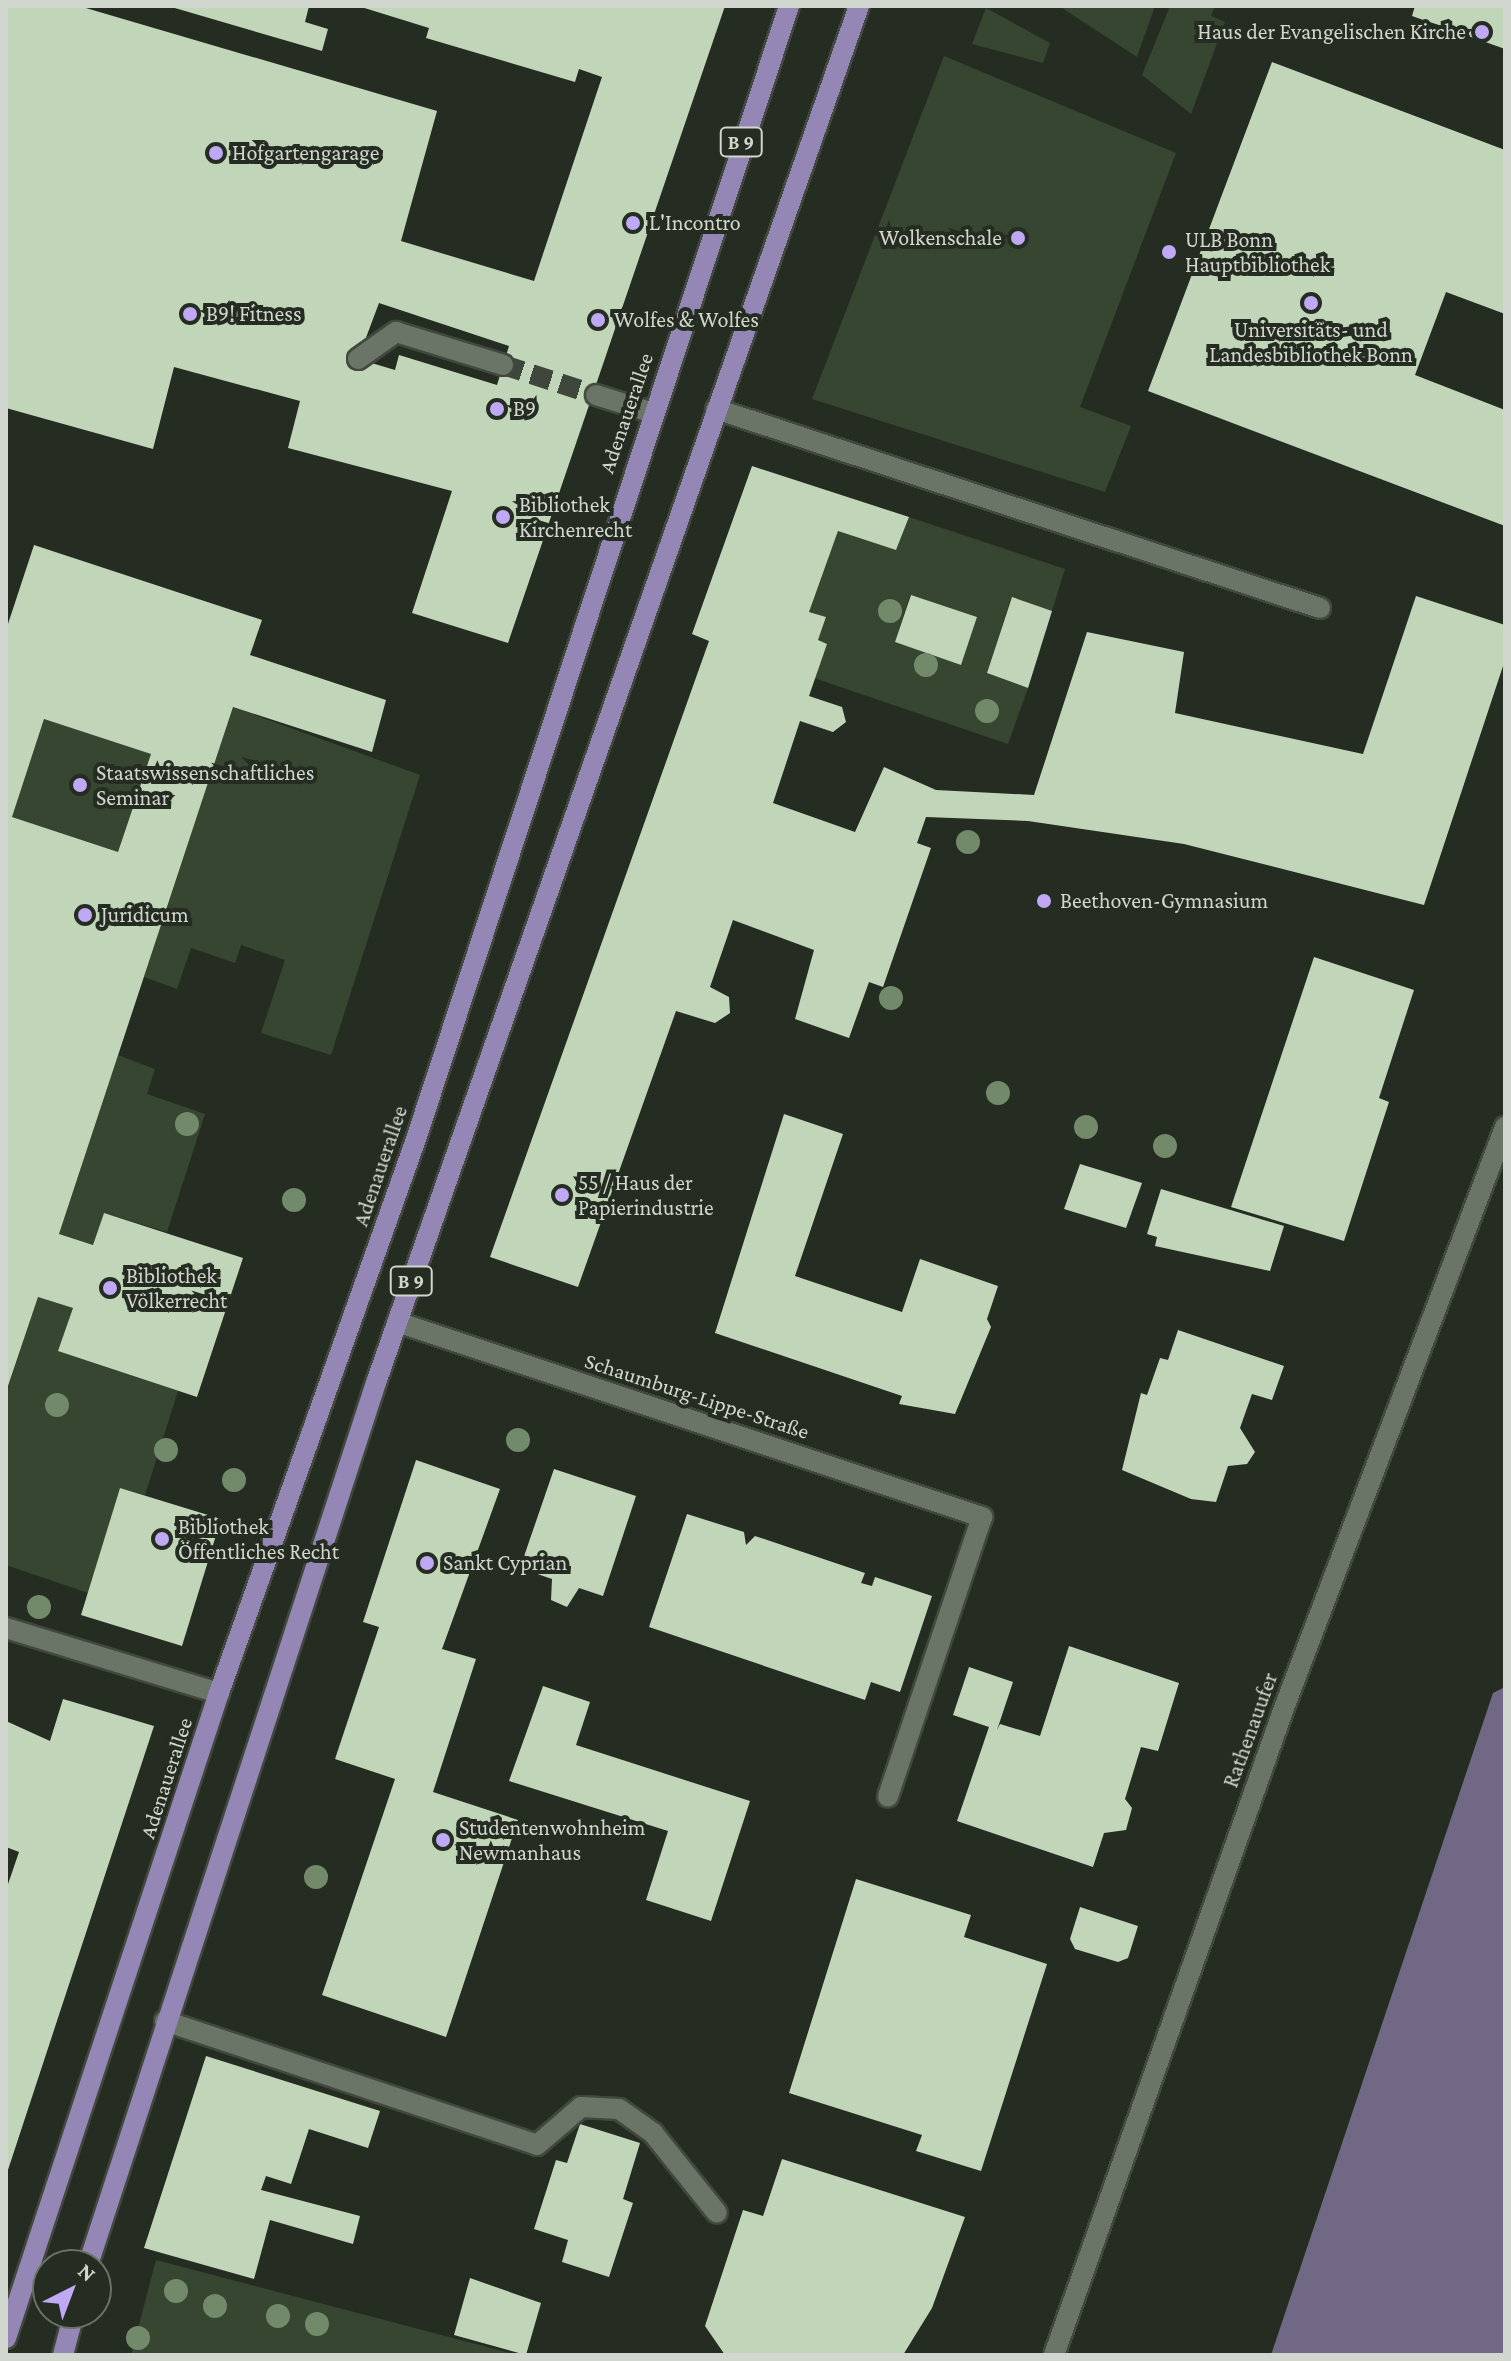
<!DOCTYPE html>
<html>
<head>
<meta charset="utf-8">
<style>
	body { margin:0 }
	#map { position:relative; width:1511px; height:2361px; overflow:hidden; background:#252d22; font-family:"Crimson Pro",serif }
	div>[style] { position:absolute }
	.green>* { inset:0; background:#374631 }
	.water>* { inset:0; background:#706885 }
	.building>* { inset:0; background:#c1d6b8 }
	.minor-tunnel>* { height:20px; margin-top:-10px; transform-origin:0; background:repeating-linear-gradient(90deg,#3f463c 0 20px,transparent 0 30px) }
	.roads { filter:drop-shadow(2px 0 #41483e) drop-shadow(-2px 0 #41483e) drop-shadow(0 2px #41483e) drop-shadow(0 -2px #41483e) }
	.minor>* { height:20px; margin:-10px; padding:0 10px; transform-origin:10px; border-radius:10px; background:#6b7567 }
	.major>* { height:20px; margin:-10px; padding:0 10px; transform-origin:10px; border-radius:10px; background:#9487b6 }
	.trees>* { width:24px; height:24px; margin:-12px; border-radius:50%; background:#738a6a }
	.dots>* { width:22px; height:22px; translate:-50% -50%; box-sizing:border-box; border:4px solid #252d22; border-radius:50% }
	span { translate:-50% -50%; white-space:nowrap; text-align:center; line-height:1.15; -webkit-text-stroke:8px #252d22; paint-order:stroke }
	.shield-label span { padding:2px 6px; background:#252d22; border:2px solid; border-radius:6px; -webkit-text-stroke-width:0 }
	.shield-label { font-size:20px; color:#d1d6cf; font-weight:700 }
	.poi-label { font-size:22px; color:#d1d6cf }
	.right { translate:-100% -50%; text-align:right }
	.left { translate:0 -50%; text-align:left }
	.street-label { font-size:22px; color:#d1d6cf }
	.frame { position:absolute; inset:0; border:8px solid #d1d6cf; pointer-events:none }
	.north { position:absolute; left:32px; top:2249px; width:80px; height:80px; box-sizing:border-box; background:#252d22; border:2px solid #6a7167; border-radius:50%; rotate:42deg; font-size:22px; font-weight:700; line-height:32px; text-align:center; color:#d1d6cf }
	.north::after { content:''; display:block; margin:auto; width:28px; height:36px; background:#bfa8f4; clip-path:polygon(50% 0,100% 100%,50% 72%,0 100%) }
</style>
</head>
<body>
<div id="map">
	<div class="green">
		<div style="clip-path:polygon(1059px 6px,1155px 6px,1137px 57px)"></div>
		<div style="clip-path:polygon(1170px 6px,1215px 6px,1211px 16px,1225px 22px,1191px 114px,1142px 75px)"></div>
		<div style="clip-path:polygon(986px 8px,1050px 43px,1043px 63px,972px 44px)"></div>
		<div style="clip-path:polygon(944px 56px,1176px 153px,1080px 407px,1131px 426px,1105px 492px,812px 399px)"></div>
		<div style="clip-path:polygon(evenodd,909px 517px,1065px 569px,1052px 611px,1011px 598px,987px 673px,1028px 688px,1008px 744px,814px 678px,826px 644px,818px 640px,826px 617px,809px 612px,838px 531px,896px 550px,909px 517px,910px 595px,977px 617px,961px 665px,895px 642px,910px 595px)"></div>
		<div style="clip-path:polygon(233px 707px,420px 775px,331px 1055px,261px 1033px,285px 960px,241px 945px,235px 963px,191px 948px,177px 989px,144px 977px)"></div>
		<div style="clip-path:polygon(44px 719px,151px 754px,118px 852px,12px 817px)"></div>
		<div style="clip-path:polygon(118px 1055px,155px 1069px,147px 1094px,205px 1114px,167px 1232px,104px 1213px,93px 1245px,59px 1234px)"></div>
		<div style="clip-path:polygon(38px 1297px,73px 1308px,59px 1351px,178px 1391px,145px 1495px,120px 1488px,88px 1593px,6px 1565px,6px 1394px)"></div>
		<div style="clip-path:polygon(156px 2260px,518px 2355px,131px 2355px)"></div>
	</div>
	<div class="water">
		<div style="clip-path:polygon(1505px 1687px,1505px 2355px,1271px 2355px,1493px 1693px)"></div>
	</div>
	<div class="building">
		<div style="clip-path:polygon(evenodd,6px 6px,79px 6px,437px 111px,401px 241px,534px 281px,602px 77px,579px 69px,575px 82px,426px 38px,429px 28px,358px 6px,725px 6px,508px 643px,412px 613px,452px 491px,288px 448px,300px 401px,174px 367px,153px 449px,6px 408px,6px 6px,379px 303px,509px 346px,497px 385px,399px 355px,395px 370px,358px 359px,379px 303px)"></div>
		<div style="clip-path:polygon(168px 6px,309px 6px,305px 22px,328px 29px,322px 51px)"></div>
		<div style="clip-path:polygon(1415px 6px,1505px 6px,1505px 49px,1412px 16px)"></div>
		<div style="clip-path:polygon(1272px 62px,1505px 150px,1505px 314px,1446px 292px,1415px 375px,1505px 410px,1505px 526px,1148px 391px)"></div>
		<div style="clip-path:polygon(752px 466px,909px 517px,896px 550px,838px 531px,809px 612px,826px 617px,818px 640px,827px 644px,809px 696px,842px 707px,846px 722px,833px 732px,800px 721px,773px 803px,855px 832px,884px 767px,936px 790px,1034px 795px,1087px 632px,1184px 652px,1175px 713px,1363px 754px,1416px 596px,1505px 625px,1505px 660px,1424px 905px,1184px 844px,1028px 821px,926px 817px,917px 843px,931px 848px,883px 987px,869px 982px,849px 1038px,795px 1019px,814px 950px,733px 920px,710px 987px,729px 997px,730px 1013px,715px 1023px,676px 1011px,578px 1287px,490px 1257px,709px 641px,692px 634px)"></div>
		<div style="clip-path:polygon(evenodd,34px 545px,262px 620px,250px 655px,386px 700px,372px 752px,233px 707px,59px 1234px,93px 1245px,104px 1213px,243px 1258px,197px 1397px,58px 1351px,73px 1308px,38px 1297px,6px 1392px,6px 630px,34px 545px,44px 719px,151px 754px,118px 852px,12px 817px,44px 719px)"></div>
		<div style="clip-path:polygon(911px 595px,977px 617px,961px 665px,895px 642px)"></div>
		<div style="clip-path:polygon(1012px 597px,1052px 611px,1028px 688px,987px 673px)"></div>
		<div style="clip-path:polygon(1314px 957px,1414px 990px,1379px 1098px,1389px 1102px,1344px 1241px,1231px 1207px)"></div>
		<div style="clip-path:polygon(784px 1114px,843px 1134px,795px 1276px,902px 1312px,920px 1259px,998px 1286px,987px 1319px,991px 1327px,955px 1414px,899px 1404px,902px 1396px,715px 1333px)"></div>
		<div style="clip-path:polygon(1080px 1164px,1142px 1183px,1126px 1228px,1064px 1209px)"></div>
		<div style="clip-path:polygon(1161px 1189px,1284px 1226px,1270px 1271px,1155px 1246px,1157px 1237px,1147px 1234px)"></div>
		<div style="clip-path:polygon(1178px 1330px,1284px 1366px,1272px 1400px,1252px 1394px,1240px 1428px,1255px 1452px,1247px 1464px,1228px 1466px,1216px 1502px,1191px 1499px,1122px 1470px,1141px 1393px,1147px 1395px,1160px 1358px,1168px 1360px)"></div>
		<div style="clip-path:polygon(416px 1460px,500px 1489px,442px 1649px,476px 1659px,433px 1792px,518px 1820px,446px 2037px,322px 1995px,395px 1779px,335px 1759px,379px 1627px,363px 1622px)"></div>
		<div style="clip-path:polygon(554px 1469px,636px 1496px,603px 1596px,579px 1588px,567px 1607px,551px 1600px,552px 1579px,520px 1568px)"></div>
		<div style="clip-path:polygon(120px 1488px,221px 1519px,182px 1646px,81px 1615px)"></div>
		<div style="clip-path:polygon(687px 1514px,744px 1532px,746px 1545px,755px 1536px,865px 1573px,861px 1583px,872px 1586px,875px 1577px,932px 1596px,900px 1692px,871px 1682px,865px 1700px,649px 1627px)"></div>
		<div style="clip-path:polygon(1069px 1646px,1179px 1683px,1158px 1751px,1141px 1747px,1125px 1799px,1132px 1808px,1126px 1830px,1104px 1833px,1093px 1867px,957px 1821px,989px 1727px,953px 1715px,969px 1667px,1013px 1682px,997px 1730px,1000px 1724px,1040px 1736px)"></div>
		<div style="clip-path:polygon(543px 1686px,590px 1702px,576px 1745px,750px 1801px,711px 1921px,646px 1900px,668px 1831px,509px 1781px)"></div>
		<div style="clip-path:polygon(63px 1699px,154px 1726px,6px 2176px,6px 1890px,19px 1852px,6px 1847px,6px 1721px,50px 1741px)"></div>
		<div style="clip-path:polygon(856px 1879px,971px 1915px,964px 1937px,1047px 1964px,981px 2171px,916px 2151px,922px 2135px,789px 2093px)"></div>
		<div style="clip-path:polygon(1080px 1907px,1138px 1926px,1128px 1958px,1118px 1962px,1075px 1949px,1070px 1939px)"></div>
		<div style="clip-path:polygon(206px 2056px,380px 2111px,368px 2148px,309px 2129px,291px 2184px,266px 2176px,261px 2190px,360px 2216px,353px 2244px,270px 2220px,254px 2279px,144px 2248px)"></div>
		<div style="clip-path:polygon(580px 2124px,640px 2143px,623px 2199px,633px 2203px,609px 2277px,562px 2262px,568px 2240px,534px 2229px,556px 2160px,567px 2163px)"></div>
		<div style="clip-path:polygon(782px 2159px,965px 2217px,932px 2308px,903px 2355px,725px 2355px,705px 2326px,743px 2210px,763px 2216px)"></div>
		<div style="clip-path:polygon(470px 2278px,541px 2303px,526px 2355px,454px 2335px)"></div>
	</div>
	<div class="minor-tunnel">
		<div style="left:503px;top:365px;width:98px;rotate:17.9deg"></div>
	</div>
	<div class="roads">
		<div class="minor">
			<div style="left:358px;top:359px;width:47px;rotate:-35.4deg"></div>
			<div style="left:396px;top:332px;width:112px;rotate:17.1deg"></div>
			<div style="left:596px;top:395px;width:60px;rotate:17.5deg"></div>
			<div style="left:716px;top:409px;width:636px;rotate:18.24deg"></div>
			<div style="left:397px;top:1322px;width:617px;rotate:18.43deg"></div>
			<div style="left:982px;top:1517px;width:295px;rotate:108.6deg"></div>
			<div style="left:6px;top:1628px;width:223px;rotate:17deg"></div>
			<div style="left:165px;top:2021px;width:392px;rotate:18.4deg"></div>
			<div style="left:537px;top:2145px;width:58px;rotate:-40.8deg"></div>
			<div style="left:581px;top:2107px;width:38px;rotate:3deg"></div>
			<div style="left:619px;top:2109px;width:42px;rotate:35.2deg"></div>
			<div style="left:653px;top:2133px;width:102px;rotate:51.3deg"></div>
			<div style="left:1054px;top:2355px;width:687px;rotate:-70.43deg"></div>
			<div style="left:1284px;top:1708px;width:622px;rotate:-69.17deg"></div>
		</div>
		<div class="major">
			<div style="left:88px;top:2265px;width:931px;rotate:-71.92deg"></div>
			<div style="left:377px;top:1380px;width:1456px;rotate:-70.67deg"></div>
			<div style="left:6px;top:2338px;width:679px;rotate:-71.73deg"></div>
			<div style="left:219px;top:1693px;width:588px;rotate:-70.42deg"></div>
			<div style="left:416px;top:1139px;width:1193px;rotate:-71.78deg"></div>
			<div style="left:63px;top:2355px;width:43px;rotate:-75.3deg"></div>
		</div>
	</div>
	<div class="trees">
		<div style="left:890px;top:611px"></div>
		<div style="left:926px;top:665px"></div>
		<div style="left:987px;top:711px"></div>
		<div style="left:968px;top:842px"></div>
		<div style="left:891px;top:998px"></div>
		<div style="left:998px;top:1093px"></div>
		<div style="left:187px;top:1124px"></div>
		<div style="left:1086px;top:1127px"></div>
		<div style="left:1165px;top:1146px"></div>
		<div style="left:294px;top:1200px"></div>
		<div style="left:57px;top:1405px"></div>
		<div style="left:518px;top:1440px"></div>
		<div style="left:166px;top:1450px"></div>
		<div style="left:234px;top:1480px"></div>
		<div style="left:39px;top:1607px"></div>
		<div style="left:316px;top:1877px"></div>
		<div style="left:176px;top:2291px"></div>
		<div style="left:215px;top:2306px"></div>
		<div style="left:278px;top:2316px"></div>
		<div style="left:317px;top:2324px"></div>
		<div style="left:138px;top:2338px"></div>
	</div>
	<div class="dots">
		<div style="left:1482px;top:32px;background:#bfa8f4"></div>
		<div style="left:216px;top:153px;background:#bfa8f4"></div>
		<div style="left:633px;top:223px;background:#bfa8f4"></div>
		<div style="left:1018px;top:238px;background:#bfa8f4"></div>
		<div style="left:1169px;top:252px;background:#bfa8f4"></div>
		<div style="left:1311px;top:303px;background:#bfa8f4"></div>
		<div style="left:190px;top:314px;background:#bfa8f4"></div>
		<div style="left:598px;top:320px;background:#bfa8f4"></div>
		<div style="left:497px;top:409px;background:#bfa8f4"></div>
		<div style="left:503px;top:517px;background:#bfa8f4"></div>
		<div style="left:80px;top:785px;background:#bfa8f4"></div>
		<div style="left:1044px;top:901px;background:#bfa8f4"></div>
		<div style="left:85px;top:915px;background:#bfa8f4"></div>
		<div style="left:562px;top:1195px;background:#bfa8f4"></div>
		<div style="left:110px;top:1288px;background:#bfa8f4"></div>
		<div style="left:162px;top:1539px;background:#bfa8f4"></div>
		<div style="left:427px;top:1563px;background:#bfa8f4"></div>
		<div style="left:443px;top:1840px;background:#bfa8f4"></div>
	</div>
	<div class="shield-label">
		<span style="left:741px;top:142px">B 9</span>
		<span style="left:411px;top:1281px">B 9</span>
	</div>
	<div class="poi-label">
		<span class="right" style="left:1466px;top:32px">Haus der Evangelischen Kirche</span>
		<span class="left" style="left:232px;top:153px">Hofgartengarage</span>
		<span class="left" style="left:649px;top:223px">L'Incontro</span>
		<span class="right" style="left:1002px;top:238px">Wolkenschale</span>
		<span class="left" style="left:1185px;top:252px">ULB Bonn<br>Hauptbibliothek</span>
		<span class="left" style="left:206px;top:314px">B9! Fitness</span>
		<span class="left" style="left:614px;top:320px">Wolfes &amp; Wolfes</span>
		<span style="left:1311px;top:342px">Universitäts- und<br>Landesbibliothek Bonn</span>
		<span class="left" style="left:513px;top:409px">B9</span>
		<span class="left" style="left:519px;top:517px">Bibliothek<br>Kirchenrecht</span>
		<span class="left" style="left:96px;top:785px">Staatswissenschaftliches<br>Seminar</span>
		<span class="left" style="left:1060px;top:901px">Beethoven-Gymnasium</span>
		<span class="left" style="left:101px;top:915px">Juridicum</span>
		<span class="left" style="left:578px;top:1195px">55 / Haus der<br>Papierindustrie</span>
		<span class="left" style="left:126px;top:1288px">Bibliothek<br>Völkerrecht</span>
		<span class="left" style="left:178px;top:1539px">Bibliothek<br>Öffentliches Recht</span>
		<span class="left" style="left:443px;top:1563px">Sankt Cyprian</span>
		<span class="left" style="left:459px;top:1840px">Studentenwohnheim<br>Newmanhaus</span>
	</div>
	<div class="street-label">
		<span style="left:626px;top:413px;rotate:-71deg">Adenauerallee</span>
		<span style="left:380px;top:1166px;rotate:-71deg">Adenauerallee</span>
		<span style="left:697px;top:1396px;rotate:18deg">Schaumburg-Lippe-Straße</span>
		<span style="left:1250px;top:1730px;rotate:-70deg">Rathenauufer</span>
		<span style="left:166px;top:1778px;rotate:-72deg">Adenauerallee</span>
	</div>
	<div class="frame"></div>
	<div class="north">N</div>
</div>
</body>
</html>
